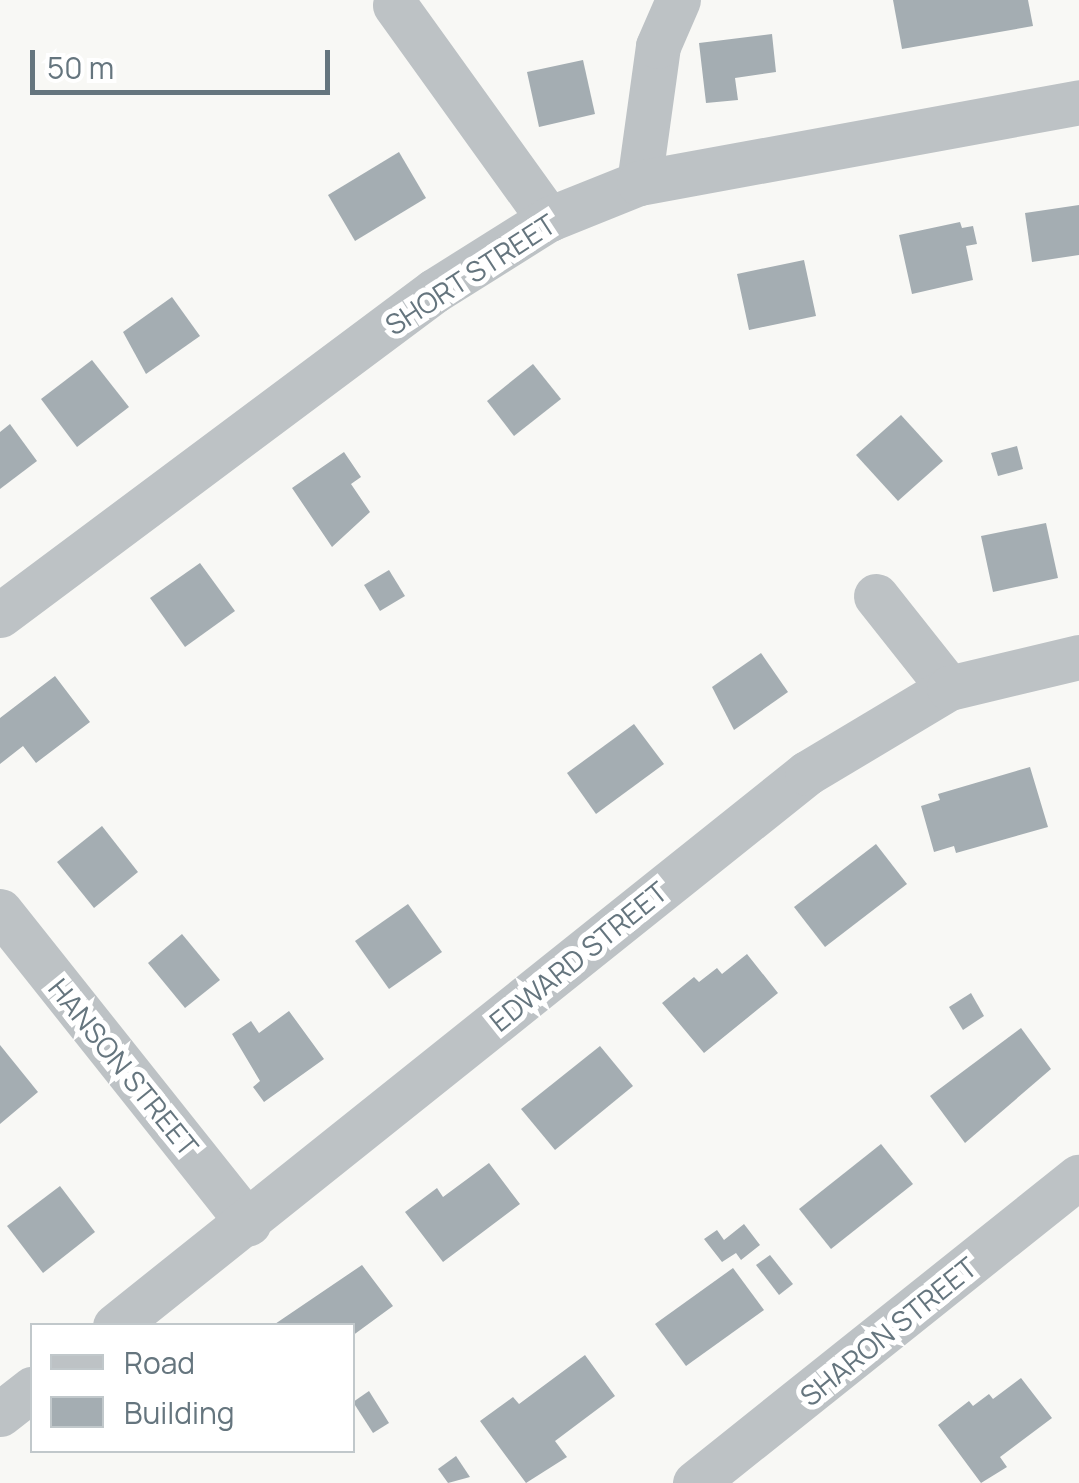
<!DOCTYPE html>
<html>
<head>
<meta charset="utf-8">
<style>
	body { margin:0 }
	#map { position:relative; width:1079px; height:1483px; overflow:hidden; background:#f8f8f5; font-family:Manrope,sans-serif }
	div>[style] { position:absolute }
	.building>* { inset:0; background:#a4adb2 }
	.minor>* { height:45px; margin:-22.5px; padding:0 22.5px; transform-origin:22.5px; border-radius:22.5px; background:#bdc2c5 }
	span { translate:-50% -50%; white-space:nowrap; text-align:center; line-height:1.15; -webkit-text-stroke:10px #fff; paint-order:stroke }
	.street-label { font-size:28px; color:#65757e }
	.legend { position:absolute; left:30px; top:1323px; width:325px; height:130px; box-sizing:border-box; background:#fff; border:2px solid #c1c8cb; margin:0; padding:12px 18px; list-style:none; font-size:30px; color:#65757e }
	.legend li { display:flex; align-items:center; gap:20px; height:50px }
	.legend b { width:50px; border:2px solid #c1c8cb }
	.scale { position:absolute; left:30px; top:50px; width:300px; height:45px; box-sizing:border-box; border:5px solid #65757e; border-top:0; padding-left:12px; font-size:30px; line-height:35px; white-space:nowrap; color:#65757e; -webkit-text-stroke:8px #fff; paint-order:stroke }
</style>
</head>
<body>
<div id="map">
	<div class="building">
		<div style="clip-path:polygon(893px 0,1028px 0,1033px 26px,902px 49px)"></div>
		<div style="clip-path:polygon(772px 34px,776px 72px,735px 78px,738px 100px,706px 103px,699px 43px)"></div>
		<div style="clip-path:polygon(583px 60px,595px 114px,539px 127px,527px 72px)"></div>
		<div style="clip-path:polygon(399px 152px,426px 198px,355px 241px,328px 195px)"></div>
		<div style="clip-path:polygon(1079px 205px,1079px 255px,1032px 262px,1025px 213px)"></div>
		<div style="clip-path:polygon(960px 222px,962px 228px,973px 226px,977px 244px,966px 246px,973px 280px,912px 294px,899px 235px)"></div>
		<div style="clip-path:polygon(804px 260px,816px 316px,749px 330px,737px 274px)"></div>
		<div style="clip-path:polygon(172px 297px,200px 336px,146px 374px,123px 332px)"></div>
		<div style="clip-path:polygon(92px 360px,129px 407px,77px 447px,41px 399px)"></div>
		<div style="clip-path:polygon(533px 364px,561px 399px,514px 436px,487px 401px)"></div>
		<div style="clip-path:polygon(901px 415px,943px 461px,898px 501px,856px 455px)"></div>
		<div style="clip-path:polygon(10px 424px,37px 461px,0 489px,0 432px)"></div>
		<div style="clip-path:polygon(1017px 446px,1023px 469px,998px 476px,991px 453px)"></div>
		<div style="clip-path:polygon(344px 452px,361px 477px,351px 484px,370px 512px,332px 547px,292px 488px)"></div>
		<div style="clip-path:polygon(1046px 523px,1058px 578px,993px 592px,981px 536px)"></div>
		<div style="clip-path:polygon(200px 563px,235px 611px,185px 647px,150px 598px)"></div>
		<div style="clip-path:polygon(389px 570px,405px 596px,380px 611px,364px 585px)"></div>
		<div style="clip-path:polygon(761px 653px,788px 692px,734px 730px,712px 687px)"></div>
		<div style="clip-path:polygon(55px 676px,90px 722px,36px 763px,23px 746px,0 764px,0 718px)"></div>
		<div style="clip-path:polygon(634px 724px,664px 764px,596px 814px,567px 773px)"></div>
		<div style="clip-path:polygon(1030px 767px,1048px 827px,956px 853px,954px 846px,934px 852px,921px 806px,940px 800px,938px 794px)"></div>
		<div style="clip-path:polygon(102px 826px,138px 872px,94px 908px,57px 862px)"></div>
		<div style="clip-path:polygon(876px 844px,907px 884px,825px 947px,794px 907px)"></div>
		<div style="clip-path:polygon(408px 904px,442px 952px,389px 989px,355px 941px)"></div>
		<div style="clip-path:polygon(182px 934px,220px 980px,185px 1008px,148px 963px)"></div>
		<div style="clip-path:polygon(747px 954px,778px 993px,704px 1053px,662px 1003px,694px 977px,699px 982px,717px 968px,722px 974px)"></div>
		<div style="clip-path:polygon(971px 993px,984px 1016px,963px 1030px,949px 1007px)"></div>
		<div style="clip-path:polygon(289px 1011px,324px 1059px,264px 1102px,253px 1087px,260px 1081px,232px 1034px,251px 1021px,259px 1033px)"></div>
		<div style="clip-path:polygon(1021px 1028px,1051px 1069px,965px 1143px,930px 1096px)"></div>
		<div style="clip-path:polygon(0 1045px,38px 1092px,0 1124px)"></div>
		<div style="clip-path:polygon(600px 1046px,633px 1086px,555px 1150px,521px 1109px)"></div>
		<div style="clip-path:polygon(881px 1144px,913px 1184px,831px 1249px,799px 1209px)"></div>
		<div style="clip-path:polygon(489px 1163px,520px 1204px,443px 1262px,405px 1212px,437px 1188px,443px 1197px)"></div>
		<div style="clip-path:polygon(60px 1186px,95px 1232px,43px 1273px,7px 1226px)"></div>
		<div style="clip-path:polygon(744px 1224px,760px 1245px,741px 1260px,736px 1253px,722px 1262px,704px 1239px,717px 1230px,724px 1240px)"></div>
		<div style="clip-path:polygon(770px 1255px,793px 1284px,779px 1295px,756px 1265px)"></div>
		<div style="clip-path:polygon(362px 1265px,393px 1306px,352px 1336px,352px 1326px,272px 1326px)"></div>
		<div style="clip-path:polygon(733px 1268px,764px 1310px,686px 1366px,655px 1324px)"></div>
		<div style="clip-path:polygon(585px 1355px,615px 1396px,555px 1441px,567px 1457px,526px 1483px,480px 1421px,513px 1397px,519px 1404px)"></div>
		<div style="clip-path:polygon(1021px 1378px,1052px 1418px,1000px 1457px,1007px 1467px,981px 1483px,938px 1425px,969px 1401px,973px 1406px,989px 1394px,993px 1399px)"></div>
		<div style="clip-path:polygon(369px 1391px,389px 1423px,373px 1433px,353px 1402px)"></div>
		<div style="clip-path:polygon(456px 1456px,470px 1477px,448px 1483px,438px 1469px)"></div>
	</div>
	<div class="minor">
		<div style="left:395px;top:5px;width:264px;rotate:54.3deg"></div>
		<div style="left:639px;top:183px;width:138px;rotate:-82.1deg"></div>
		<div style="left:658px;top:46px;width:50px;rotate:-66.5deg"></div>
		<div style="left:876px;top:596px;width:117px;rotate:51.6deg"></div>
		<div style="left:0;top:615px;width:542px;rotate:-36.74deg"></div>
		<div style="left:434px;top:291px;width:136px;rotate:-32.1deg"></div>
		<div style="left:549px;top:219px;width:97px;rotate:-21.8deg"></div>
		<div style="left:639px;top:183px;width:447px;rotate:-10.4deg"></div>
		<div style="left:0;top:911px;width:399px;rotate:51.5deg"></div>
		<div style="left:115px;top:1326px;width:886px;rotate:-38.63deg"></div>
		<div style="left:807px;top:773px;width:165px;rotate:-30.9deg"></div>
		<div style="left:949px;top:688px;width:134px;rotate:-13.4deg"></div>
		<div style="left:0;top:1414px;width:41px;rotate:-38deg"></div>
		<div style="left:695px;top:1483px;width:491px;rotate:-38.6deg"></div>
	</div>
	<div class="street-label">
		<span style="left:470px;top:274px;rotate:-33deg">SHORT STREET</span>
		<span style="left:578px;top:956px;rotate:-39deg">EDWARD STREET</span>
		<span style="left:124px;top:1067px;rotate:51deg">HANSON STREET</span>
		<span style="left:888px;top:1331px;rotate:-39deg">SHARON STREET</span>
	</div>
	<ul class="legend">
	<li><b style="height:12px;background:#bdc2c5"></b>Road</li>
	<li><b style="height:28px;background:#a4adb2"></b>Building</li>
	</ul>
	<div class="scale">50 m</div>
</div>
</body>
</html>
